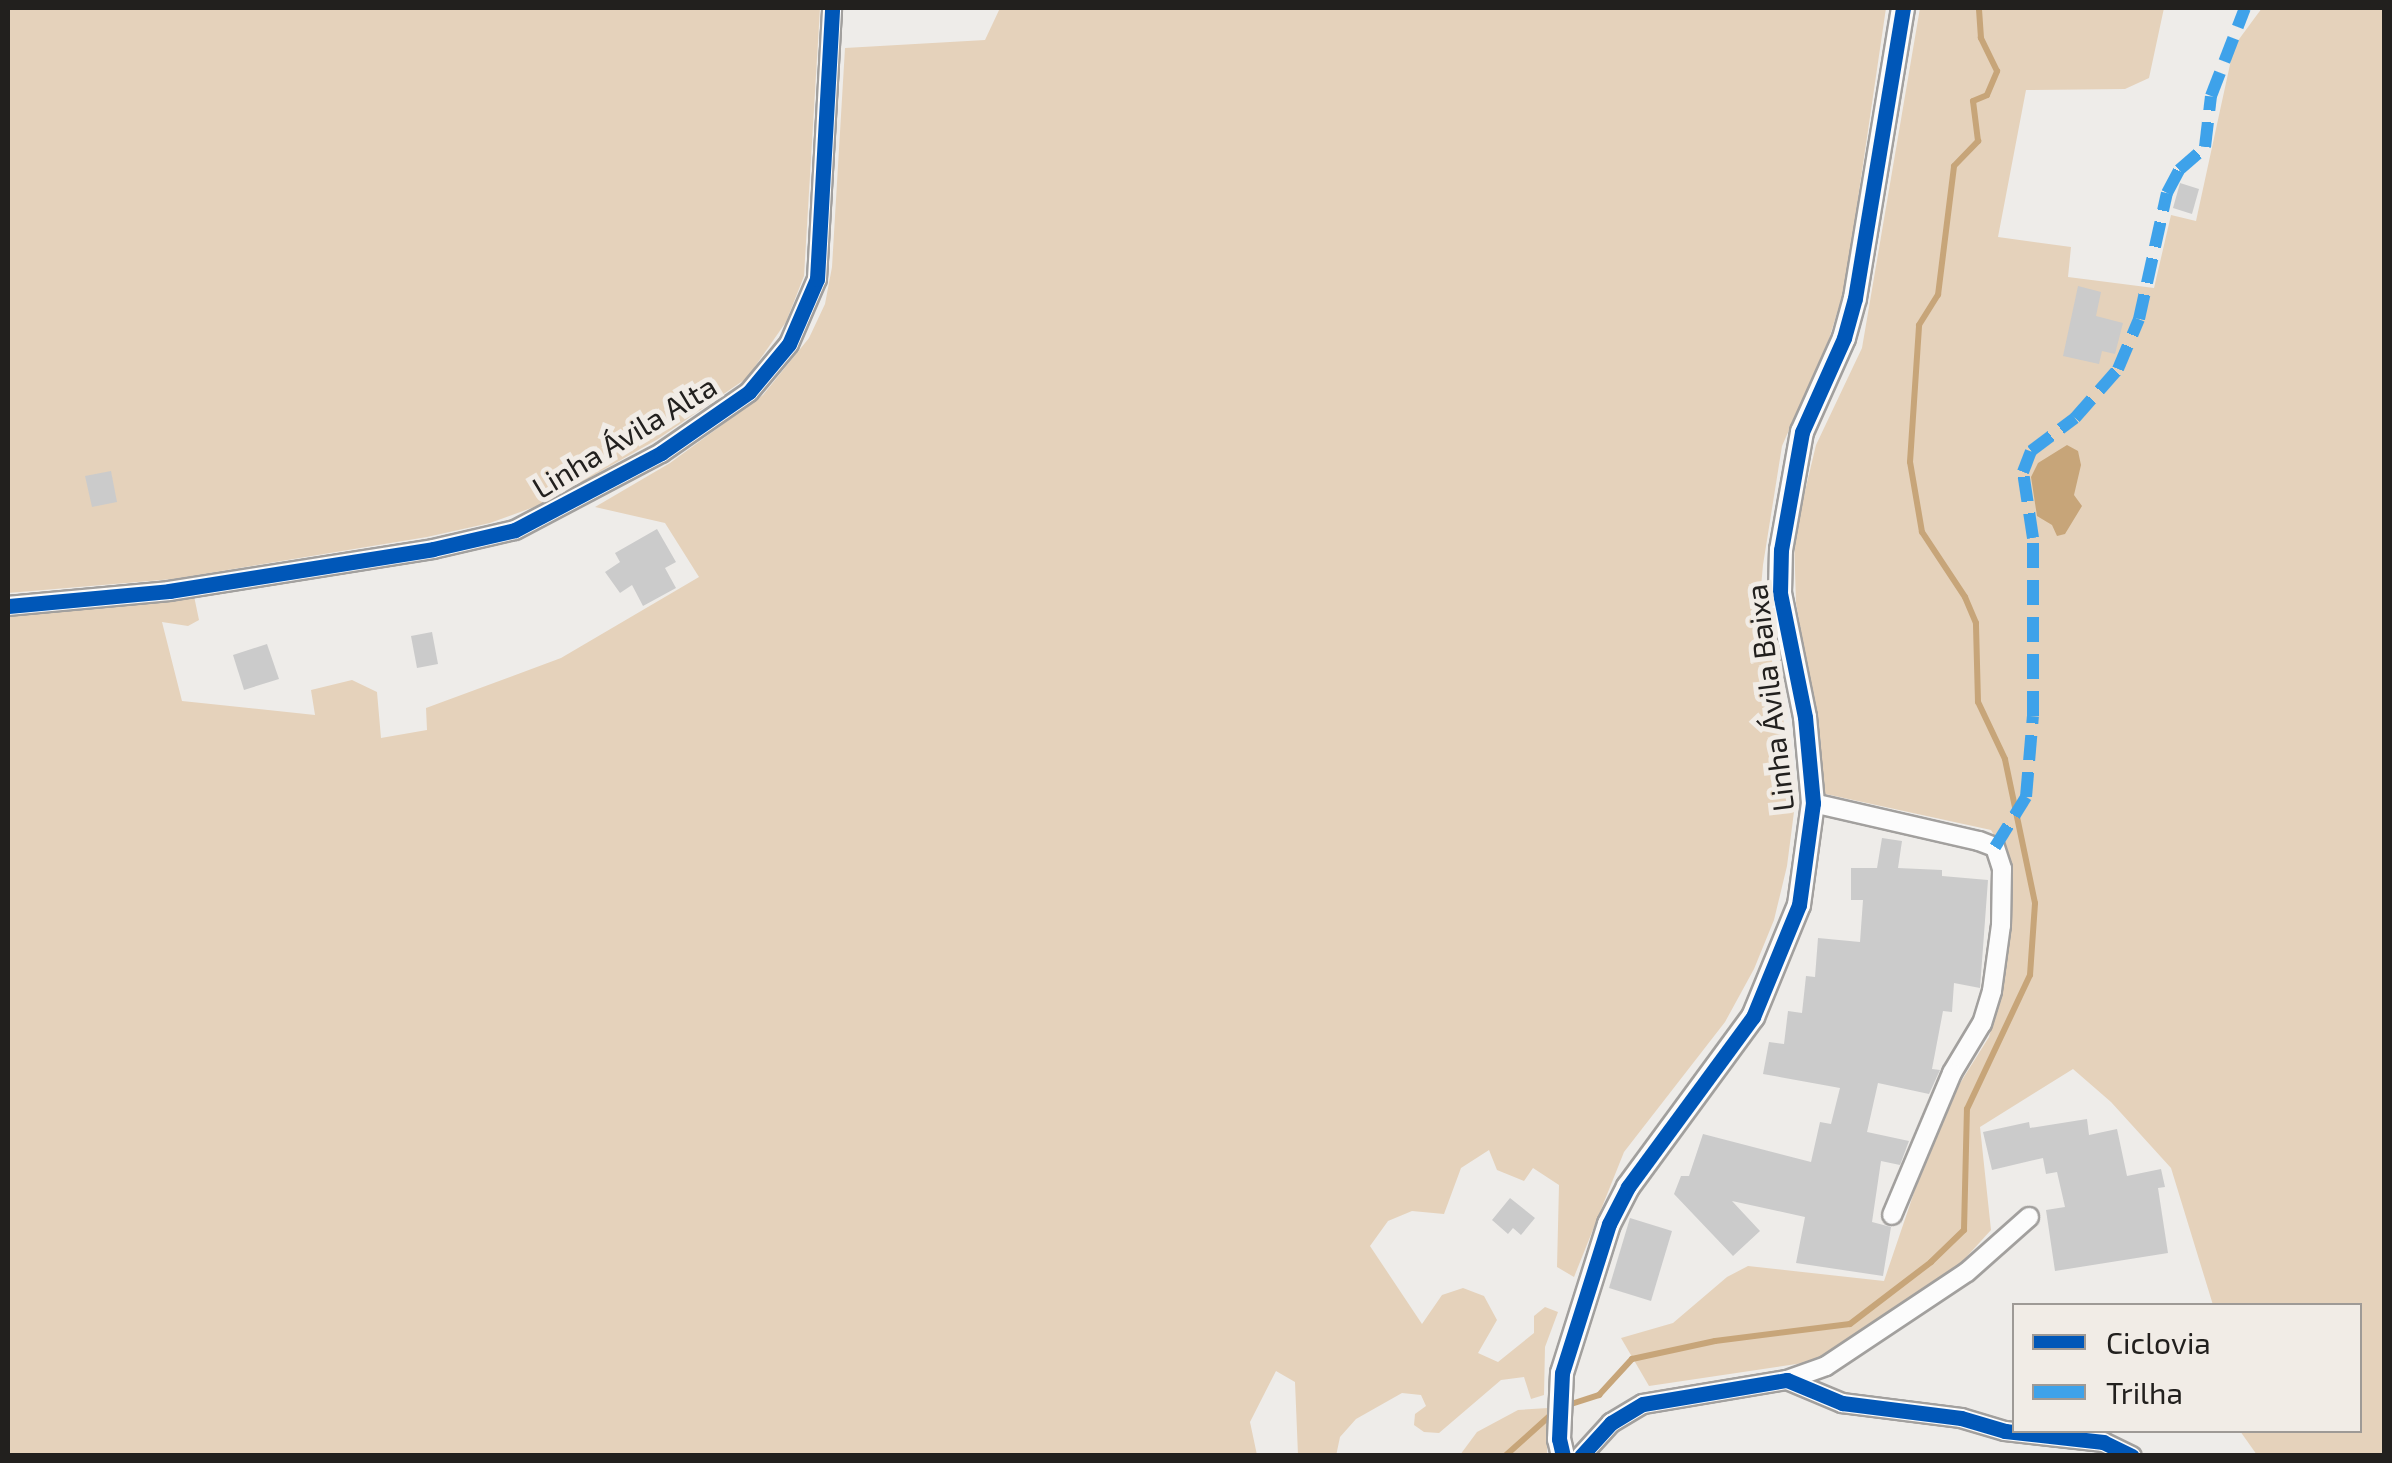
<!DOCTYPE html>
<html>
<head>
<meta charset="utf-8">
<style>
	body { margin:0 }
	#map { position:relative; width:2392px; height:1463px; overflow:hidden; background:#eeece9; font-family:"Exo 2",sans-serif }
	div>[style] { position:absolute }
	.green>* { inset:0; background:#e5d2bb }
	.water>* { inset:0; background:#c7a579 }
	.stream>* { height:6px; margin:-3px; padding:0 3px; transform-origin:3px; border-radius:3px; background:#c7a579 }
	.building>* { inset:0; background:#cbcbcb }
	.roads { filter:drop-shadow(2px 0 #a2a09e) drop-shadow(-2px 0 #a2a09e) drop-shadow(0 2px #a2a09e) drop-shadow(0 -2px #a2a09e) }
	.minor>* { height:18px; margin:-9px; padding:0 9px; transform-origin:9px; border-radius:9px; background:#fcfcfc }
	.tertiary>* { height:22px; margin:-11px; padding:0 11px; transform-origin:11px; border-radius:11px; background:#fcfcfc }
	.quiet>* { height:12px; margin-top:-6px; transform-origin:0; background:repeating-linear-gradient(90deg,#3ea2ea 0 25px,transparent 0 37px) }
	.cycleway>* { height:15px; margin:-7.5px; padding:0 7.5px; transform-origin:7.5px; border-radius:7.5px; background:#0057b8 }
	span { translate:-50% -50%; white-space:nowrap; text-align:center; line-height:1.15; -webkit-text-stroke:10px #f1ece6; paint-order:stroke }
	.street-label { font-size:30px; color:#22201e }
	.frame { position:absolute; inset:0; border:10px solid #22201e; pointer-events:none }
	.legend { position:absolute; left:2012px; top:1303px; width:350px; height:130px; box-sizing:border-box; background:#f1ece6; border:2px solid #9e9a96; margin:0; padding:12px 18px; list-style:none; font-size:30px; color:#22201e }
	.legend li { display:flex; align-items:center; gap:20px; height:50px }
	.legend b { width:50px; border:2px solid #9e9a96 }
</style>
</head>
<body>
<div id="map">
	<div class="green">
		<div style="clip-path:polygon(8px 8px,820px 8px,804px 276px,786px 322px,747px 378px,658px 439px,545px 503px,490px 523px,427px 537px,173px 579px,8px 593px)"></div>
		<div style="clip-path:polygon(1000px 8px,1886px 8px,1845px 287px,1829px 339px,1782px 446px,1763px 565px,1760px 598px,1791px 760px,1795px 804px,1787px 866px,1774px 920px,1754px 969px,1725px 1022px,1624px 1152px,1574px 1277px,1557px 1267px,1559px 1185px,1533px 1168px,1524px 1181px,1497px 1170px,1489px 1150px,1461px 1168px,1444px 1214px,1412px 1211px,1388px 1221px,1370px 1246px,1422px 1324px,1442px 1295px,1463px 1288px,1484px 1296px,1497px 1320px,1478px 1353px,1498px 1362px,1534px 1333px,1534px 1316px,1545px 1307px,1558px 1312px,1545px 1347px,1544px 1395px,1531px 1399px,1524px 1377px,1501px 1380px,1439px 1433px,1424px 1432px,1414px 1425px,1415px 1414px,1426px 1406px,1421px 1395px,1402px 1393px,1356px 1419px,1340px 1437px,1336px 1456px,1298px 1455px,1295px 1382px,1276px 1371px,1250px 1422px,1257px 1455px,8px 1456px,8px 614px,194px 596px,199px 620px,188px 626px,162px 622px,182px 701px,315px 715px,311px 690px,352px 680px,377px 692px,381px 738px,427px 730px,426px 708px,561px 658px,699px 577px,665px 523px,595px 507px,670px 463px,763px 395px,809px 338px,825px 304px,832px 267px,845px 48px,985px 40px)"></div>
		<div style="clip-path:polygon(1920px 8px,2164px 8px,2149px 78px,2125px 89px,2026px 90px,1998px 237px,2071px 247px,2068px 277px,2154px 288px,2171px 215px,2196px 221px,2234px 46px,2262px 8px,2384px 8px,2384px 1455px,2257px 1455px,2240px 1431px,2360px 1430px,2360px 1306px,2213px 1305px,2171px 1168px,2111px 1102px,2073px 1069px,1980px 1127px,1991px 1230px,1960px 1264px,1823px 1360px,1649px 1386px,1621px 1338px,1673px 1323px,1727px 1277px,1748px 1266px,1884px 1281px,1921px 1172px,1957px 1088px,1989px 1037px,2001px 992px,2003px 850px,1991px 830px,1821px 793px,1821px 743px,1796px 603px,1794px 537px,1816px 445px,1862px 348px)"></div>
		<div style="clip-path:polygon(1548px 1408px,1547px 1455px,1460px 1455px,1477px 1432px,1518px 1410px)"></div>
	</div>
	<div class="water">
		<div style="clip-path:polygon(2067px 445px,2078px 451px,2081px 465px,2074px 495px,2082px 506px,2065px 534px,2057px 536px,2052px 525px,2037px 516px,2031px 477px,2038px 463px)"></div>
	</div>
	<div class="stream">
		<div style="left:1568px;top:1405px;width:33px;rotate:-18deg"></div>
		<div style="left:1599px;top:1395px;width:49px;rotate:-47.5deg"></div>
		<div style="left:1632px;top:1359px;width:85px;rotate:-12.2deg"></div>
		<div style="left:1715px;top:1341px;width:136px;rotate:-7.2deg"></div>
		<div style="left:1850px;top:1324px;width:102px;rotate:-37.4deg"></div>
		<div style="left:1931px;top:1262px;width:46px;rotate:-44.1deg"></div>
		<div style="left:1964px;top:1230px;width:121px;rotate:-88.6deg"></div>
		<div style="left:1967px;top:1109px;width:148px;rotate:-64.8deg"></div>
		<div style="left:2030px;top:975px;width:72px;rotate:-86deg"></div>
		<div style="left:2035px;top:903px;width:147px;rotate:-101.8deg"></div>
		<div style="left:2005px;top:759px;width:63px;rotate:-115.3deg"></div>
		<div style="left:1978px;top:702px;width:79px;rotate:-91.5deg"></div>
		<div style="left:1976px;top:623px;width:28px;rotate:-113deg"></div>
		<div style="left:1965px;top:597px;width:78px;rotate:-123.5deg"></div>
		<div style="left:1922px;top:532px;width:71px;rotate:-99.7deg"></div>
		<div style="left:1910px;top:462px;width:137px;rotate:-86.2deg"></div>
		<div style="left:1919px;top:325px;width:36px;rotate:-58deg"></div>
		<div style="left:1938px;top:295px;width:130px;rotate:-82.9deg"></div>
		<div style="left:1954px;top:166px;width:35px;rotate:-46deg"></div>
		<div style="left:1978px;top:141px;width:40px;rotate:-97.1deg"></div>
		<div style="left:1973px;top:101px;width:15px;rotate:-23deg"></div>
		<div style="left:1987px;top:95px;width:26px;rotate:-67deg"></div>
		<div style="left:1997px;top:71px;width:37px;rotate:-116deg"></div>
		<div style="left:1981px;top:38px;width:30px;rotate:-94deg"></div>
		<div style="left:1505px;top:1456px;width:64px;rotate:-41.9deg"></div>
	</div>
	<div class="building">
		<div style="clip-path:polygon(2180px 183px,2199px 189px,2192px 214px,2173px 208px)"></div>
		<div style="clip-path:polygon(2078px 286px,2101px 292px,2096px 316px,2123px 323px,2115px 354px,2102px 351px,2099px 364px,2063px 356px)"></div>
		<div style="clip-path:polygon(111px 471px,117px 502px,92px 507px,85px 476px)"></div>
		<div style="clip-path:polygon(657px 529px,676px 562px,665px 568px,676px 588px,643px 606px,632px 585px,620px 593px,605px 572px,620px 562px,615px 553px)"></div>
		<div style="clip-path:polygon(432px 632px,438px 664px,417px 668px,411px 636px)"></div>
		<div style="clip-path:polygon(267px 644px,279px 679px,244px 690px,233px 655px)"></div>
		<div style="clip-path:polygon(1882px 838px,1902px 841px,1898px 868px,1942px 870px,1942px 876px,1988px 880px,1980px 988px,1954px 983px,1952px 1012px,1943px 1011px,1932px 1069px,1940px 1070px,1929px 1094px,1878px 1083px,1867px 1132px,1909px 1141px,1900px 1165px,1881px 1161px,1872px 1222px,1891px 1227px,1883px 1276px,1796px 1263px,1805px 1217px,1732px 1201px,1760px 1231px,1733px 1256px,1674px 1194px,1681px 1176px,1689px 1176px,1703px 1134px,1811px 1162px,1820px 1122px,1831px 1124px,1840px 1088px,1763px 1074px,1769px 1042px,1784px 1044px,1788px 1011px,1802px 1013px,1806px 976px,1815px 977px,1818px 938px,1860px 942px,1863px 900px,1851px 900px,1851px 868px,1877px 868px)"></div>
		<div style="clip-path:polygon(2087px 1119px,2089px 1135px,2117px 1129px,2127px 1176px,2161px 1169px,2165px 1187px,2158px 1188px,2168px 1253px,2055px 1271px,2046px 1210px,2065px 1207px,2057px 1172px,2046px 1174px,2043px 1158px,1992px 1170px,1983px 1132px,2029px 1122px,2030px 1128px)"></div>
		<div style="clip-path:polygon(1510px 1198px,1535px 1218px,1521px 1235px,1513px 1228px,1508px 1234px,1492px 1220px)"></div>
		<div style="clip-path:polygon(1630px 1218px,1672px 1231px,1651px 1301px,1609px 1288px)"></div>
	</div>
	<div class="roads">
		<div class="minor">
			<div style="left:8px;top:606px;width:162px;rotate:-5.3deg"></div>
			<div style="left:169px;top:591px;width:267px;rotate:-9deg"></div>
			<div style="left:433px;top:549px;width:84px;rotate:-13deg"></div>
			<div style="left:515px;top:530px;width:165px;rotate:-27.8deg"></div>
			<div style="left:661px;top:453px;width:107px;rotate:-34.7deg"></div>
			<div style="left:749px;top:392px;width:62px;rotate:-50.2deg"></div>
			<div style="left:789px;top:344px;width:71px;rotate:-66.7deg"></div>
			<div style="left:817px;top:279px;width:271px;rotate:-86.8deg"></div>
			<div style="left:1813px;top:803px;width:170px;rotate:12.9deg"></div>
			<div style="left:1979px;top:841px;width:17px;rotate:21deg"></div>
			<div style="left:1995px;top:847px;width:23px;rotate:72deg"></div>
			<div style="left:2002px;top:869px;width:56px;rotate:91deg"></div>
			<div style="left:2001px;top:925px;width:67px;rotate:97.8deg"></div>
			<div style="left:1992px;top:991px;width:34px;rotate:107deg"></div>
			<div style="left:1982px;top:1023px;width:58px;rotate:121deg"></div>
			<div style="left:1952px;top:1073px;width:154px;rotate:112.9deg"></div>
			<div style="left:1787px;top:1380px;width:41px;rotate:-19.7deg"></div>
			<div style="left:1826px;top:1366px;width:169px;rotate:-33.7deg"></div>
			<div style="left:1967px;top:1272px;width:83px;rotate:-41.6deg"></div>
			<div style="left:1581px;top:1456px;width:45px;rotate:-47.7deg"></div>
			<div style="left:1611px;top:1423px;width:37px;rotate:-31deg"></div>
			<div style="left:1643px;top:1404px;width:146px;rotate:-9.5deg"></div>
			<div style="left:1787px;top:1380px;width:60px;rotate:22.7deg"></div>
			<div style="left:1842px;top:1403px;width:120px;rotate:7.2deg"></div>
			<div style="left:1961px;top:1418px;width:46px;rotate:16.5deg"></div>
			<div style="left:2005px;top:1431px;width:99px;rotate:6.4deg"></div>
			<div style="left:2103px;top:1442px;width:32px;rotate:26deg"></div>
		</div>
		<div class="tertiary">
			<div style="left:1563px;top:1456px;width:17px;rotate:-103deg"></div>
			<div style="left:1559px;top:1439px;width:66px;rotate:-87.4deg"></div>
			<div style="left:1562px;top:1373px;width:156px;rotate:-72.5deg"></div>
			<div style="left:1609px;top:1224px;width:42px;rotate:-62.8deg"></div>
			<div style="left:1628px;top:1187px;width:211px;rotate:-53.7deg"></div>
			<div style="left:1753px;top:1017px;width:121px;rotate:-67.7deg"></div>
			<div style="left:1799px;top:905px;width:103px;rotate:-82.2deg"></div>
			<div style="left:1813px;top:803px;width:86px;rotate:-95.3deg"></div>
			<div style="left:1805px;top:717px;width:126px;rotate:-101.4deg"></div>
			<div style="left:1780px;top:593px;width:43px;rotate:-88.7deg"></div>
			<div style="left:1781px;top:550px;width:120px;rotate:-79.9deg"></div>
			<div style="left:1802px;top:432px;width:103px;rotate:-65.9deg"></div>
			<div style="left:1844px;top:338px;width:41px;rotate:-74.6deg"></div>
			<div style="left:1855px;top:298px;width:294px;rotate:-80.6deg"></div>
		</div>
	</div>
	<div class="quiet">
		<div style="left:1995px;top:847px;width:59px;rotate:-58.2deg"></div>
		<div style="left:2026px;top:797px;width:81px;rotate:-85.1deg"></div>
		<div style="left:2033px;top:716px;width:178px;rotate:-90deg"></div>
		<div style="left:2033px;top:538px;width:67px;rotate:-98.6deg"></div>
		<div style="left:2023px;top:472px;width:22px;rotate:-69deg"></div>
		<div style="left:2031px;top:451px;width:55px;rotate:-36.9deg"></div>
		<div style="left:2075px;top:418px;width:65px;rotate:-48.7deg"></div>
		<div style="left:2118px;top:369px;width:54px;rotate:-67.2deg"></div>
		<div style="left:2139px;top:319px;width:129px;rotate:-77.5deg"></div>
		<div style="left:2167px;top:193px;width:26px;rotate:-62deg"></div>
		<div style="left:2179px;top:170px;width:35px;rotate:-41deg"></div>
		<div style="left:2205px;top:147px;width:51px;rotate:-83.3deg"></div>
		<div style="left:2211px;top:96px;width:94px;rotate:-68.9deg"></div>
	</div>
	<div class="cycleway">
		<div style="left:8px;top:606px;width:162px;rotate:-5.3deg"></div>
		<div style="left:169px;top:591px;width:267px;rotate:-9deg"></div>
		<div style="left:433px;top:549px;width:84px;rotate:-13deg"></div>
		<div style="left:515px;top:530px;width:165px;rotate:-27.8deg"></div>
		<div style="left:661px;top:453px;width:107px;rotate:-34.7deg"></div>
		<div style="left:749px;top:392px;width:62px;rotate:-50.2deg"></div>
		<div style="left:789px;top:344px;width:71px;rotate:-66.7deg"></div>
		<div style="left:817px;top:279px;width:271px;rotate:-86.8deg"></div>
		<div style="left:1563px;top:1456px;width:17px;rotate:-103deg"></div>
		<div style="left:1559px;top:1439px;width:66px;rotate:-87.4deg"></div>
		<div style="left:1562px;top:1373px;width:156px;rotate:-72.5deg"></div>
		<div style="left:1609px;top:1224px;width:42px;rotate:-62.8deg"></div>
		<div style="left:1628px;top:1187px;width:211px;rotate:-53.7deg"></div>
		<div style="left:1753px;top:1017px;width:121px;rotate:-67.7deg"></div>
		<div style="left:1799px;top:905px;width:103px;rotate:-82.2deg"></div>
		<div style="left:1813px;top:803px;width:86px;rotate:-95.3deg"></div>
		<div style="left:1805px;top:717px;width:126px;rotate:-101.4deg"></div>
		<div style="left:1780px;top:593px;width:43px;rotate:-88.7deg"></div>
		<div style="left:1781px;top:550px;width:120px;rotate:-79.9deg"></div>
		<div style="left:1802px;top:432px;width:103px;rotate:-65.9deg"></div>
		<div style="left:1844px;top:338px;width:41px;rotate:-74.6deg"></div>
		<div style="left:1855px;top:298px;width:294px;rotate:-80.6deg"></div>
		<div style="left:1581px;top:1456px;width:45px;rotate:-47.7deg"></div>
		<div style="left:1611px;top:1423px;width:37px;rotate:-31deg"></div>
		<div style="left:1643px;top:1404px;width:146px;rotate:-9.5deg"></div>
		<div style="left:1787px;top:1380px;width:60px;rotate:22.7deg"></div>
		<div style="left:1842px;top:1403px;width:120px;rotate:7.2deg"></div>
		<div style="left:1961px;top:1418px;width:46px;rotate:16.5deg"></div>
		<div style="left:2005px;top:1431px;width:99px;rotate:6.4deg"></div>
		<div style="left:2103px;top:1442px;width:32px;rotate:26deg"></div>
	</div>
	<div class="street-label">
		<span style="left:624px;top:436px;rotate:-31deg">Linha Ávila Alta</span>
		<span style="left:1769px;top:698px;rotate:-97deg">Linha Ávila Baixa</span>
	</div>
	<div class="frame"></div>
	<ul class="legend">
	<li><b style="height:12px;background:#0057b8"></b>Ciclovia</li>
	<li><b style="height:12px;background:#3ea2ea"></b>Trilha</li>
	</ul>
</div>
</body>
</html>
